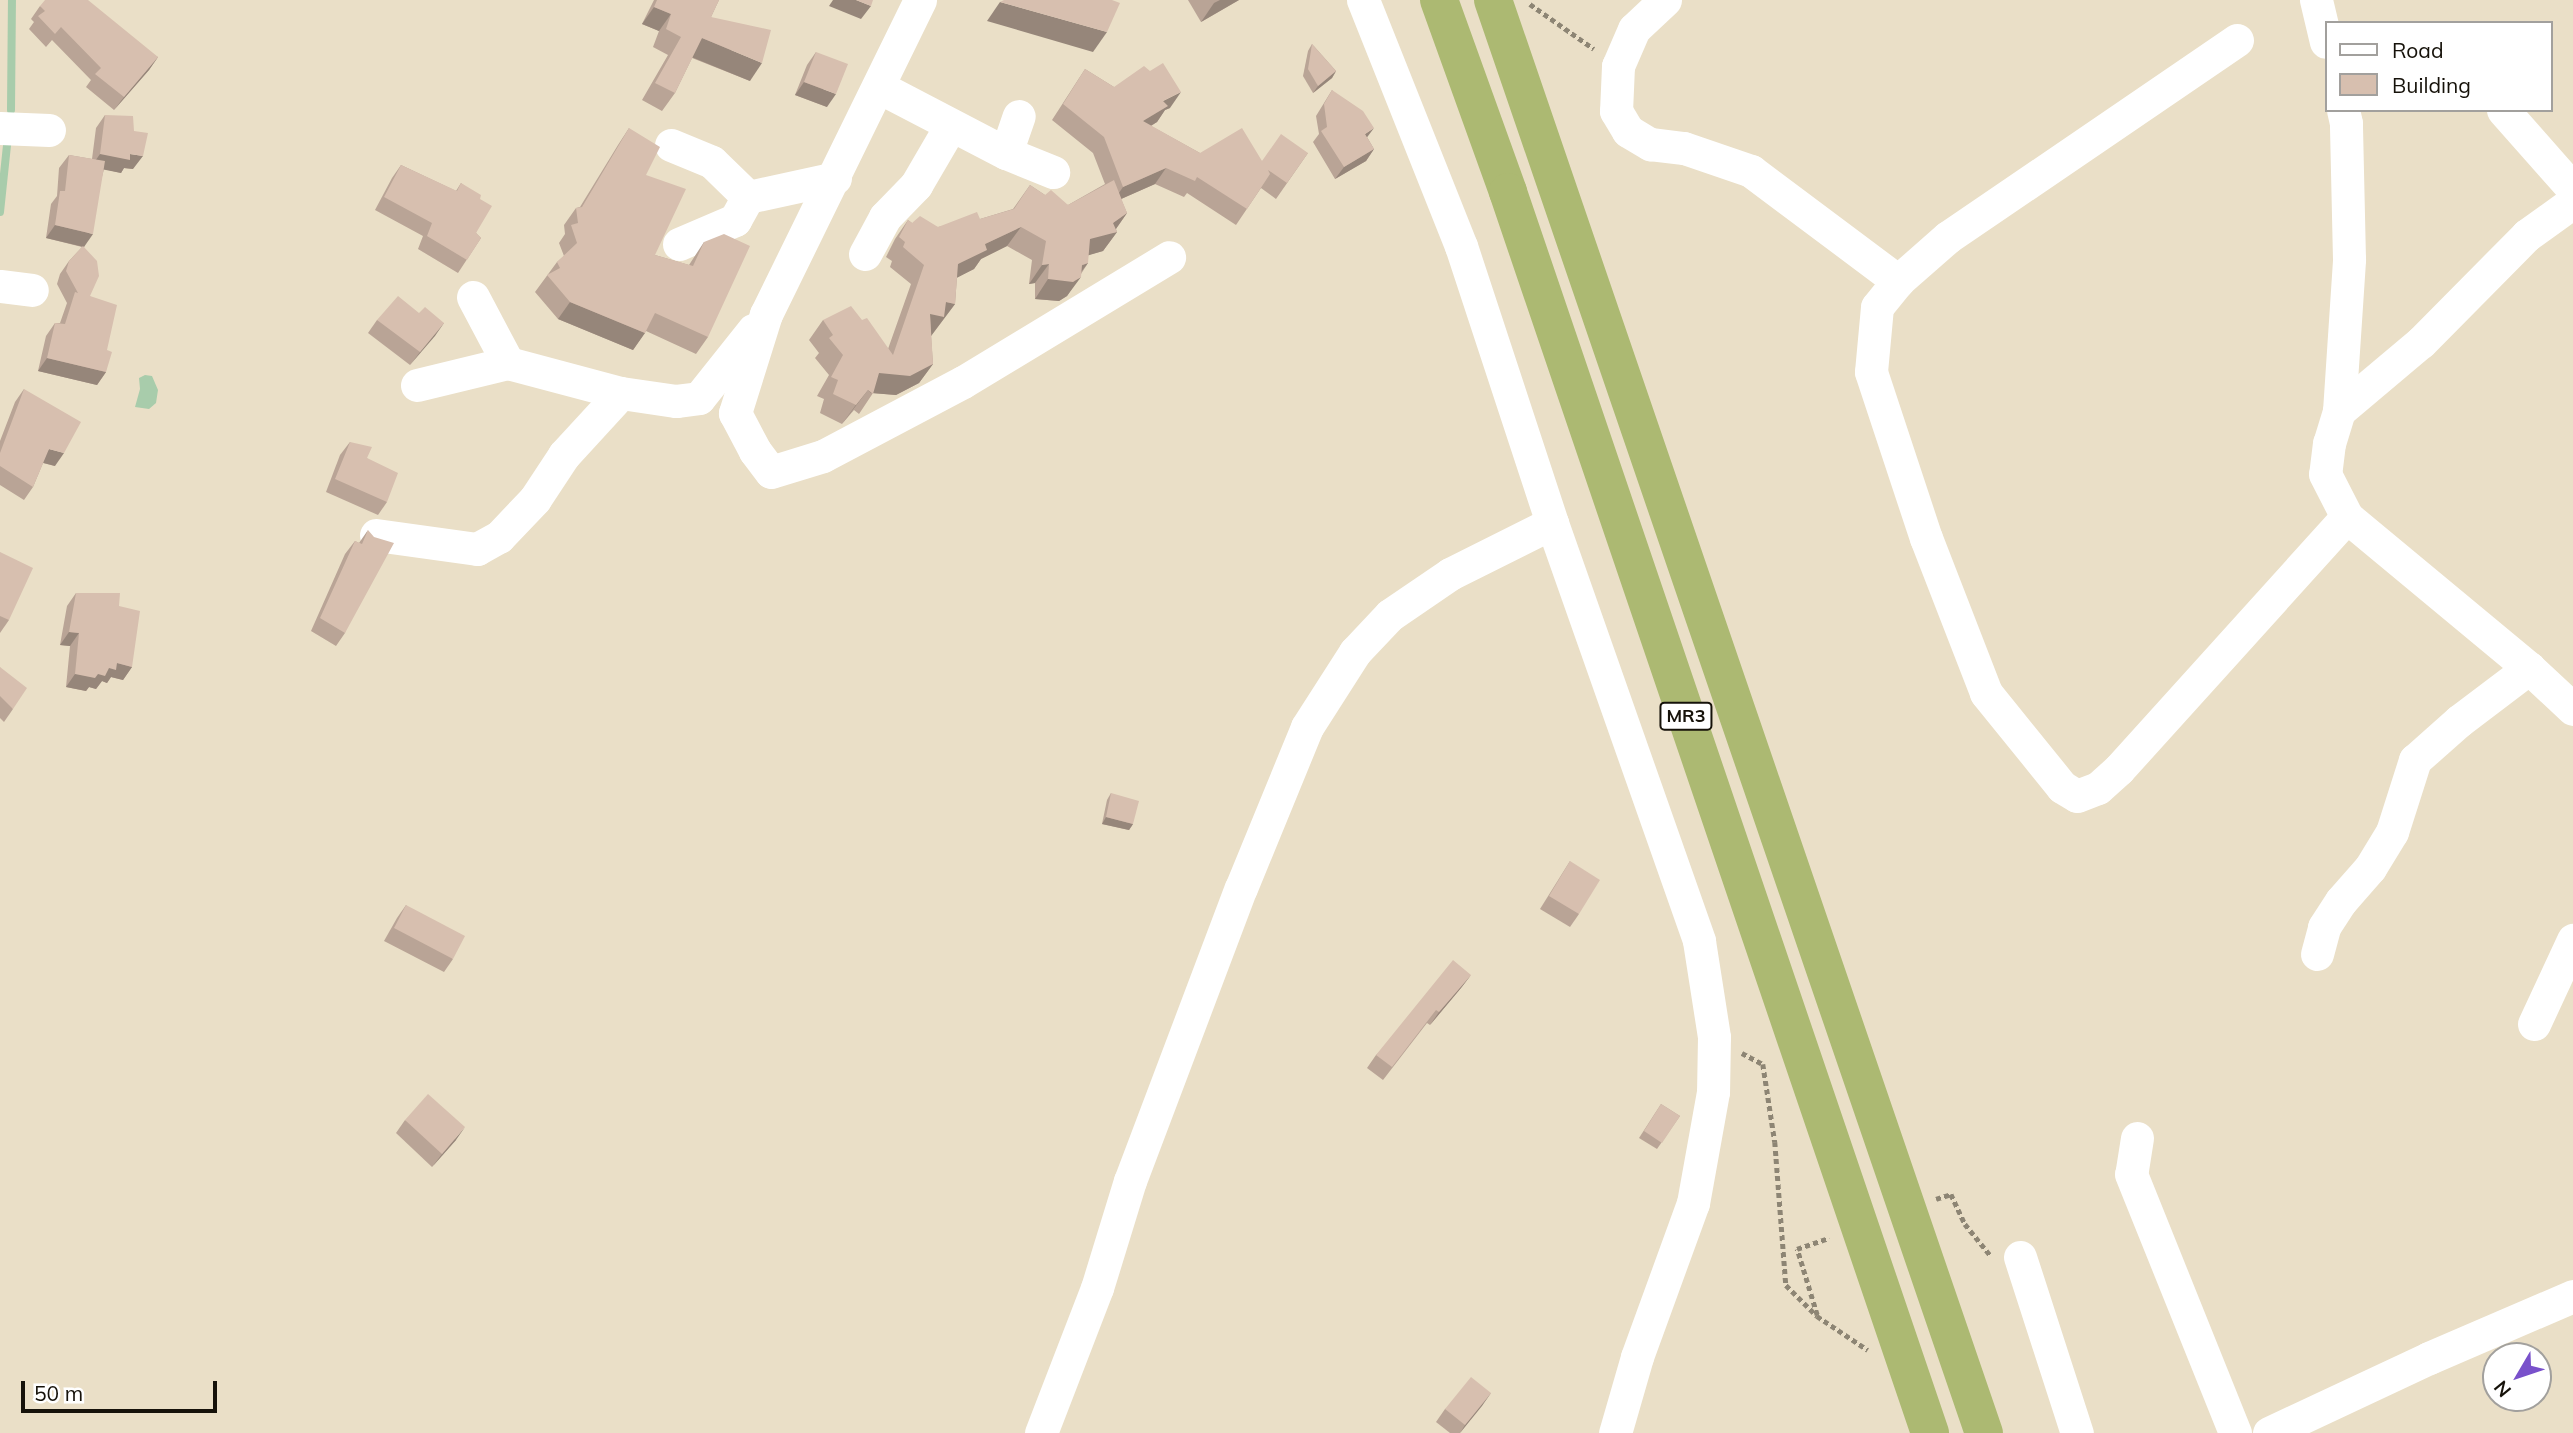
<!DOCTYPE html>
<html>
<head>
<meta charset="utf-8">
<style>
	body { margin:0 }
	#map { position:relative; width:2573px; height:1433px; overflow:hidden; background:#eadfc7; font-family:Mulish,sans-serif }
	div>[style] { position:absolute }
	.water>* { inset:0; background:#a8ccab }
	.stream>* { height:8px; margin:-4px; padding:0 4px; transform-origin:4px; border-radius:4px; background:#a8ccab }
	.path>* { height:4.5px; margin-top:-2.25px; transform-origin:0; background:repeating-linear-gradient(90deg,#8d8574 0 5px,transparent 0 8.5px) }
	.minor>* { height:33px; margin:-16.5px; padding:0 16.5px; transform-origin:16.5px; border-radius:16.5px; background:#fff }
	.highway>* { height:38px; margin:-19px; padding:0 19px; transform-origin:19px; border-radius:19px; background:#acb972 }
	.wall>* { inset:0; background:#b9a496 }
	.shaded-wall>* { inset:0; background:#96867a }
	.building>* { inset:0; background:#d7bfaf }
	span { translate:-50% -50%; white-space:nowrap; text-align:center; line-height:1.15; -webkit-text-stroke:6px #fff; paint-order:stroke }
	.shield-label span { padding:2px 5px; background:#fff; border:2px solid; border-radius:5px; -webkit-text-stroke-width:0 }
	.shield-label { font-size:18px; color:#16120a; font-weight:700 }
	.legend { position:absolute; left:2325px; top:21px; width:228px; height:91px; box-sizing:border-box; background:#fff; border:2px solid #a2a09d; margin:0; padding:9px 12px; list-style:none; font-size:21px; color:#16120a }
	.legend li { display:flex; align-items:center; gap:14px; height:35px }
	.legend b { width:35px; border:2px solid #a2a09d }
	.north { position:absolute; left:2482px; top:1342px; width:70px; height:70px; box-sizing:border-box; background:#fff; border:2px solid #a2a09d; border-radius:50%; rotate:231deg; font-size:19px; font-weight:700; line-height:28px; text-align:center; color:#16120a }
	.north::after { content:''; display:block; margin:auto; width:24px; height:32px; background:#7951cb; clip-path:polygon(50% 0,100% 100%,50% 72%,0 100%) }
	.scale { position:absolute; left:21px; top:1381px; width:196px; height:32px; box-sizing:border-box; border:4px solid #16120a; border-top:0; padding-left:9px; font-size:21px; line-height:24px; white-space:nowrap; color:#16120a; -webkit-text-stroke:5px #fff; paint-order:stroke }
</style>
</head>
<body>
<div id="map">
	<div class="water">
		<div style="clip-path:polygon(145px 375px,152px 376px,158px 390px,156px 403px,149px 409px,135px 407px,140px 389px,139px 378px)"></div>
	</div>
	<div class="stream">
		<div style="left:11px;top:110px;width:110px;rotate:-89.5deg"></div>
		<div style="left:0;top:212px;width:76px;rotate:-84deg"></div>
	</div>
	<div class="path">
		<div style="left:1530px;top:4px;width:78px;rotate:35.1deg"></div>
		<div style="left:1742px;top:1053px;width:24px;rotate:28deg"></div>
		<div style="left:1763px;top:1064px;width:79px;rotate:81.3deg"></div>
		<div style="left:1775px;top:1142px;width:143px;rotate:85.6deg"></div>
		<div style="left:1786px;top:1285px;width:44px;rotate:45deg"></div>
		<div style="left:1817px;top:1316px;width:61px;rotate:33.7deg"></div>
		<div style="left:1936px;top:1199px;width:16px;rotate:-18deg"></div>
		<div style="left:1951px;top:1194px;width:33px;rotate:65deg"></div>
		<div style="left:1965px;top:1224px;width:40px;rotate:51deg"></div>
		<div style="left:1817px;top:1315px;width:69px;rotate:-106.9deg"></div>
		<div style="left:1797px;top:1249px;width:34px;rotate:-19deg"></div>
	</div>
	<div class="minor">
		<div style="left:920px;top:0;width:350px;rotate:116.1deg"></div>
		<div style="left:766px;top:314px;width:104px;rotate:107.4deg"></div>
		<div style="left:735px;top:413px;width:43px;rotate:62.2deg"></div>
		<div style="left:755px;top:451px;width:26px;rotate:53deg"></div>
		<div style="left:771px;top:472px;width:54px;rotate:-17.1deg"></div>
		<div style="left:823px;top:456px;width:158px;rotate:-27.9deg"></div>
		<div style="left:963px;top:382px;width:241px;rotate:-31.2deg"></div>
		<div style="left:1363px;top:0;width:265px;rotate:68.3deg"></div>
		<div style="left:1461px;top:246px;width:292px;rotate:71.8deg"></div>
		<div style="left:1552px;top:523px;width:443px;rotate:70.6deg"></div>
		<div style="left:1699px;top:941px;width:97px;rotate:81.1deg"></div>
		<div style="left:1714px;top:1037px;width:55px;rotate:91deg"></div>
		<div style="left:1713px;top:1092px;width:113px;rotate:100.2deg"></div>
		<div style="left:1693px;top:1203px;width:164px;rotate:110deg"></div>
		<div style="left:1637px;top:1357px;width:79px;rotate:106.1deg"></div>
		<div style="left:1665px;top:0;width:42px;rotate:136.9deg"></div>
		<div style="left:1634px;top:29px;width:40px;rotate:113.4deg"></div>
		<div style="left:1618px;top:66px;width:45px;rotate:92.5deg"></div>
		<div style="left:1616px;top:111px;width:23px;rotate:59deg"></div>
		<div style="left:1628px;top:131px;width:26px;rotate:31deg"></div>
		<div style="left:1650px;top:144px;width:34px;rotate:7deg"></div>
		<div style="left:1684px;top:148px;width:71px;rotate:18.9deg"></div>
		<div style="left:1751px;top:171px;width:184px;rotate:36.8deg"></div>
		<div style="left:2316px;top:0;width:43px;rotate:76.6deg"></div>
		<div style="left:2237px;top:40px;width:350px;rotate:145.7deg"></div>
		<div style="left:1948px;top:237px;width:67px;rotate:138.7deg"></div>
		<div style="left:1898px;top:281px;width:33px;rotate:129deg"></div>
		<div style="left:1877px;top:307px;width:65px;rotate:95.3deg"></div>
		<div style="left:1871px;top:372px;width:175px;rotate:71.7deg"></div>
		<div style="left:1926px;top:538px;width:166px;rotate:68.8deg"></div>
		<div style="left:1986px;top:693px;width:121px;rotate:51deg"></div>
		<div style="left:2062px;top:787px;width:17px;rotate:31deg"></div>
		<div style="left:2077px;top:796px;width:22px;rotate:-21deg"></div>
		<div style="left:2098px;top:788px;width:28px;rotate:-42deg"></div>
		<div style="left:2119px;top:769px;width:340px;rotate:-47.9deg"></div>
		<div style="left:879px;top:87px;width:143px;rotate:27.5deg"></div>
		<div style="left:1006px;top:153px;width:51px;rotate:22deg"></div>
		<div style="left:2503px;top:110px;width:106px;rotate:48.5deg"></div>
		<div style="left:0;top:128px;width:49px;rotate:2.3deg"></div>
		<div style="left:671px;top:145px;width:44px;rotate:22.5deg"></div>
		<div style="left:712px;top:162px;width:50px;rotate:44.2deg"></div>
		<div style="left:1006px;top:153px;width:39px;rotate:-71deg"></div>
		<div style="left:2573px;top:202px;width:57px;rotate:144.3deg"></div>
		<div style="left:2527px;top:235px;width:151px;rotate:134.7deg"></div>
		<div style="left:2421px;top:342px;width:107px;rotate:139.9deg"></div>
		<div style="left:2339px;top:411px;width:34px;rotate:107deg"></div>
		<div style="left:2329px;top:443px;width:31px;rotate:97deg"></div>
		<div style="left:2325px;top:474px;width:48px;rotate:62.9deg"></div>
		<div style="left:2347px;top:517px;width:236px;rotate:39.7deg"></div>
		<div style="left:2529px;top:668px;width:60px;rotate:43deg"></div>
		<div style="left:679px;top:244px;width:61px;rotate:-23.2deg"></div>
		<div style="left:735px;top:220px;width:26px;rotate:-61deg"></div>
		<div style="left:748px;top:197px;width:89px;rotate:-12.3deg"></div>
		<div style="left:865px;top:254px;width:42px;rotate:-61.6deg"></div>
		<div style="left:885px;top:217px;width:45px;rotate:-45.9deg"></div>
		<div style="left:916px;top:185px;width:69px;rotate:-59.7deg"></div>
		<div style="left:0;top:286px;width:32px;rotate:7deg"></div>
		<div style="left:473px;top:297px;width:75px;rotate:62.1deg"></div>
		<div style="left:417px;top:385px;width:94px;rotate:-13.6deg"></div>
		<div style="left:508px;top:363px;width:117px;rotate:14.9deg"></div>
		<div style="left:2339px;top:411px;width:152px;rotate:-86.2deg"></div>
		<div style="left:2349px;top:259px;width:136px;rotate:-91.3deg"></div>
		<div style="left:2346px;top:123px;width:13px;rotate:-103deg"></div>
		<div style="left:376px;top:535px;width:102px;rotate:7.9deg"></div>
		<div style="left:477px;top:549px;width:25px;rotate:-29deg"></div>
		<div style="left:499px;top:537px;width:52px;rotate:-46.5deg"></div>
		<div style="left:535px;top:499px;width:53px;rotate:-56.6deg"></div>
		<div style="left:564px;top:455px;width:84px;rotate:-47.4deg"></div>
		<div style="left:621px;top:393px;width:56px;rotate:8.3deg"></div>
		<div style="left:676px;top:401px;width:23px;rotate:-7deg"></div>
		<div style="left:699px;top:398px;width:87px;rotate:-51.5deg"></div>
		<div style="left:2317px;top:954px;width:28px;rotate:-75deg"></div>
		<div style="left:2324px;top:927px;width:31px;rotate:-57deg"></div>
		<div style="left:2341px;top:901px;width:44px;rotate:-48.7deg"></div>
		<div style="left:2370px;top:868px;width:42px;rotate:-58.6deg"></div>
		<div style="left:2392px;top:832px;width:76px;rotate:-72.3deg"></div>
		<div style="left:2415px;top:760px;width:59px;rotate:-41.6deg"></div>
		<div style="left:2459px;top:721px;width:88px;rotate:-37.1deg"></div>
		<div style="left:2534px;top:1024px;width:93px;rotate:-65.1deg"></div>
		<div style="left:2137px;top:1138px;width:36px;rotate:99deg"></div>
		<div style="left:2131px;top:1174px;width:279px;rotate:68.1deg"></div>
		<div style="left:2020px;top:1257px;width:185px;rotate:72.1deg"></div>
		<div style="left:1041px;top:1433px;width:155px;rotate:-68.9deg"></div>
		<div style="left:1097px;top:1288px;width:112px;rotate:-72.9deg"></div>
		<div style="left:1130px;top:1181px;width:313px;rotate:-69.3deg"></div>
		<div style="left:1241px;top:888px;width:174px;rotate:-67.7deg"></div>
		<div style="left:1307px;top:727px;width:89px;rotate:-57.4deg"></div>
		<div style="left:1355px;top:652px;width:51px;rotate:-46.6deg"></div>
		<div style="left:1390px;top:615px;width:73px;rotate:-34.3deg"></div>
		<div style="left:1450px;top:574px;width:114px;rotate:-26.6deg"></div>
		<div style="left:2269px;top:1433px;width:177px;rotate:-25.1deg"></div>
		<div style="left:2429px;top:1358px;width:157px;rotate:-23.3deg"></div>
	</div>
	<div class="highway">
		<div style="left:1439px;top:0;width:204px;rotate:70.2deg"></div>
		<div style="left:1508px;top:192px;width:1311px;rotate:71.22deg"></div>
		<div style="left:1493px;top:0;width:1515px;rotate:71.09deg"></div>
	</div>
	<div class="wall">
		<div style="clip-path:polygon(654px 0,719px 0,711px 17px,750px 81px,692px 58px,675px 93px,662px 111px,642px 100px,668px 55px,653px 47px,659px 31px,642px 24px)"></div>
		<div style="clip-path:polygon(1188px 0,1239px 0,1201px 22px)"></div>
		<div style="clip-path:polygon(40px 6px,158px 57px,149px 70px,114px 110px,86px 87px,91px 80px,52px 40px,46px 47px,29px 29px,34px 22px,31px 19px)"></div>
		<div style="clip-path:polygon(1312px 44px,1336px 71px,1332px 78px,1313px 93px,1303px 76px,1308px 51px)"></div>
		<div style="clip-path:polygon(816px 52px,827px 107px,795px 95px,807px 65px)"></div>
		<div style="clip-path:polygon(1085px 69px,1114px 87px,1170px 108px,1165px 110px,1157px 122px,1151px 126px,1200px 153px,1262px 161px,1308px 153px,1276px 199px,1261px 188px,1236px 225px,1187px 193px,1184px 197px,1155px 184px,1121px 199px,1127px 213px,1116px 229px,1117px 232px,1103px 251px,1088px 255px,1088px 263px,1067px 296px,1059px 301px,1035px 299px,1035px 283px,1029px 284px,1032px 260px,1007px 246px,981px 259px,974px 269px,957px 277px,955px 304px,931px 336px,933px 364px,919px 383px,896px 395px,873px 393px,859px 414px,854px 410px,842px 424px,820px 413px,824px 399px,817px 396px,829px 375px,815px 358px,819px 353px,809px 340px,823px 320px,862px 320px,888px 349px,911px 284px,890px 267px,892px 261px,886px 257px,895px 239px,908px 220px,912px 223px,938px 227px,980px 219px,1013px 209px,1030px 185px,1045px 195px,1068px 205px,1105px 184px,1093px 153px,1052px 120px)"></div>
		<div style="clip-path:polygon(1332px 90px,1367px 137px,1374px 149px,1366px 161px,1335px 179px,1313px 142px,1319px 134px,1316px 116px)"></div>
		<div style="clip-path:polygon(105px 115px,133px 169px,124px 168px,121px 173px,104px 169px,84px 247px,90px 296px,107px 350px,106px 372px,97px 385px,38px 371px,46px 336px,55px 323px,60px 323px,67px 303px,57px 284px,60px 274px,69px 261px,82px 247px,46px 238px,51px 204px,57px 196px,59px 168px,69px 155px,92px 159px,96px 128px)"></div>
		<div style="clip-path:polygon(629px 128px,646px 175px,655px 255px,689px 265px,704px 242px,708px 337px,696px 354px,646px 331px,633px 350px,558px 319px,535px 292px,557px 262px,564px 256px,559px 243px,565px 234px,564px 225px,576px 208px,580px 207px,618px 145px)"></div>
		<div style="clip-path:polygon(401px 165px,456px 191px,461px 183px,480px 199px,476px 233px,481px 238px,458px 273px,418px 249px,423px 236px,375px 210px,392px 178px)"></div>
		<div style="clip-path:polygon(377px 320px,444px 323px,410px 365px,368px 333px)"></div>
		<div style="clip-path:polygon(24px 389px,55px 466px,43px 463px,33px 487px,24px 500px,0 485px,0 441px,15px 402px)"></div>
		<div style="clip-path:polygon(350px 442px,367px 458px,387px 502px,378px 515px,326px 492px,340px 455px)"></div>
		<div style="clip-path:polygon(368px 530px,345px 633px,336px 646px,311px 631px,345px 554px,355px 541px,359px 543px)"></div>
		<div style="clip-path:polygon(0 552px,9px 620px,0 633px)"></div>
		<div style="clip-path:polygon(76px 593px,119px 606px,132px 667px,123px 680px,111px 677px,107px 683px,102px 681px,96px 689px,89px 687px,86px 691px,66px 687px,70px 646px,60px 645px,67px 606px)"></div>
		<div style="clip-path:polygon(0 667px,13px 709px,4px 722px,0 718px)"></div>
		<div style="clip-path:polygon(1111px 793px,1133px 824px,1129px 830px,1102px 824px,1107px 800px)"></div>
		<div style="clip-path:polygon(1570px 861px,1579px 914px,1570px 927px,1540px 909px)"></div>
		<div style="clip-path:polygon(406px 905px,453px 959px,444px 972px,384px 941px,397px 918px)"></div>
		<div style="clip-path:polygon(1471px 975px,1461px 988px,1430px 1025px,1427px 1023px,1383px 1080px,1367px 1068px,1376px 1055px)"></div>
		<div style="clip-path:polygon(1661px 1104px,1680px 1116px,1657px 1149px,1639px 1138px)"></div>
		<div style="clip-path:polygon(405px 1120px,456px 1140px,432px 1167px,396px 1133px)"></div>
		<div style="clip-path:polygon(1491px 1393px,1460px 1433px,1450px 1433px,1436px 1422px,1445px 1409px)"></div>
	</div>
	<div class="shaded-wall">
		<div style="clip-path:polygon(833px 0,856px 0,871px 6px,861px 19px,829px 6px)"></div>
		<div style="clip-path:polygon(1220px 0,1239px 0,1201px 22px,1214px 3px)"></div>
		<div style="clip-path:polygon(1000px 2px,1107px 32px,1093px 52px,987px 21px)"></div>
		<div style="clip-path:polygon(654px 7px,671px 14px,659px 31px,642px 24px)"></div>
		<div style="clip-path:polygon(702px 38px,762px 63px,750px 81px,689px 56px)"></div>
		<div style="clip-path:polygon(158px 57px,149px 70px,114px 110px,124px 97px)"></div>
		<div style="clip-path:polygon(1336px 71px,1332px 78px,1313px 93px,1318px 86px)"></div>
		<div style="clip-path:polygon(804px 82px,836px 94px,827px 107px,795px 95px)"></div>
		<div style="clip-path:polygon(1181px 92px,1170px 108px,1165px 110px,1157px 122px,1132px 137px,1143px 121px,1163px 101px)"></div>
		<div style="clip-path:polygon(1374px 128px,1365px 140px,1365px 134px)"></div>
		<div style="clip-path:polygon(1374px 149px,1366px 161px,1335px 179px,1344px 167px)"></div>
		<div style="clip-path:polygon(100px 154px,130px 154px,143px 156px,133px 169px,124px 168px,121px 173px,91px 167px)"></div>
		<div style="clip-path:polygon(1166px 168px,1155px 184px,1112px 203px,1123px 187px)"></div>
		<div style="clip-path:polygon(1127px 213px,1113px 233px,1117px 232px,1103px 251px,1076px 259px,1090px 239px)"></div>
		<div style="clip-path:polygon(55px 225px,93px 234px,84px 247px,46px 238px)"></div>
		<div style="clip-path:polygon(1021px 227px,1007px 246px,981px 259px,974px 269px,945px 284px,958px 264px,985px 244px)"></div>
		<div style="clip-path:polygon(1088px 263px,1075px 280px,1081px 277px,1067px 296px,1059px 301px,1035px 299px,1048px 279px)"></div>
		<div style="clip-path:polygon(1049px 264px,1035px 283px,1029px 284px,1042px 265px)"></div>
		<div style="clip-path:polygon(570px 302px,645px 333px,633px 350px,558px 319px)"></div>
		<div style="clip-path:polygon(946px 302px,955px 304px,931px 336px,930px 314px)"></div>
		<div style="clip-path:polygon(444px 323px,435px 336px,410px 365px,420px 352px)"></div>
		<div style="clip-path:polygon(47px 358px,106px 372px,97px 385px,38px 371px)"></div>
		<div style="clip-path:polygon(933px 364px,919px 383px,896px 395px,871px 393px,868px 390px,842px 424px,879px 373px)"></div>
		<div style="clip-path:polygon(49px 449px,64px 453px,55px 466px,40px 462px)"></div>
		<div style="clip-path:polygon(69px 632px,79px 633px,70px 646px,60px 645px)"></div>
		<div style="clip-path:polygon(117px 663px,132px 667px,123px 680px,111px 677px,107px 683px,102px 681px,96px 689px,89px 687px,86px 691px,66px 687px,75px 674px,98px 674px)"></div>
		<div style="clip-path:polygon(1106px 817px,1133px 824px,1129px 830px,1102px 824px)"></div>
		<div style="clip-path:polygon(1471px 975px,1461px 988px,1430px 1025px,1439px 1012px)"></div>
		<div style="clip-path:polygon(465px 1127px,456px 1140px,432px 1167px,442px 1154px)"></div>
		<div style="clip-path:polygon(1491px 1393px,1482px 1406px,1460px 1433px,1465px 1425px)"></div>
	</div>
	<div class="building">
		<div style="clip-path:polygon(45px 0,88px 0,158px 57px,124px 97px,95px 74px,101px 68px,61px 27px,55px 34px,38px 16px,45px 11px,40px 6px)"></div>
		<div style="clip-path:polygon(657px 0,719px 0,711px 17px,771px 30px,762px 63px,702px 38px,675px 93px,655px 83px,681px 37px,666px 29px,671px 14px,654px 7px)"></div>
		<div style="clip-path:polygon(856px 0,873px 0,871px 6px)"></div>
		<div style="clip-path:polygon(1004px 0,1112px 0,1120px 3px,1107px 32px,1000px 2px)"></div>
		<div style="clip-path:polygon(1312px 44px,1336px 71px,1318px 86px,1308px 69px)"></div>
		<div style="clip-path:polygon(816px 52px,848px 64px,836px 94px,804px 82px)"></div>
		<div style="clip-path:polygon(1163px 63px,1181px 92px,1163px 101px,1168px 106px,1143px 121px,1200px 153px,1242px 128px,1262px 161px,1281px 134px,1308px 153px,1287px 183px,1268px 170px,1270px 174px,1247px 209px,1197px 177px,1195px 181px,1166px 168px,1123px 187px,1104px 137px,1063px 104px,1085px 69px,1114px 87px,1144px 66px,1150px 71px)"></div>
		<div style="clip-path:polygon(1332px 90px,1363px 111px,1374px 128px,1365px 134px,1374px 149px,1344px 167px,1321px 131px,1327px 127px,1324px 104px)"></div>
		<div style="clip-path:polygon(105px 115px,133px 116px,134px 131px,148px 133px,143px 156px,130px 154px,130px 160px,100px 154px)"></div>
		<div style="clip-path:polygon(629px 128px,660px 147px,646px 175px,686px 189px,655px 255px,693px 266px,704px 242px,724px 234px,750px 246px,708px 337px,655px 313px,645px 333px,570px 302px,547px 275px,560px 268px,557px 262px,577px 243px,571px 225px,578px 223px,576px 208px,582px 207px)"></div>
		<div style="clip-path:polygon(69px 155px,105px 161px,93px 234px,55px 225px,60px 191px,65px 191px)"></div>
		<div style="clip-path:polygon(401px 165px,457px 191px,461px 183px,481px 195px,480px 199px,492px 206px,476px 233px,481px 238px,467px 260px,427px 236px,432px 223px,384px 197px)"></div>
		<div style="clip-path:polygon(1114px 180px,1127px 213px,1113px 223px,1117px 232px,1090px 239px,1088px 263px,1082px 265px,1081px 277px,1073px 282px,1048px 279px,1049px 264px,1042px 265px,1046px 241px,1021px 227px,985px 244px,987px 250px,958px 264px,955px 304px,946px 302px,944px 317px,930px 314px,933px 364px,910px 376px,879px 373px,873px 394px,868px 390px,856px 405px,833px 394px,838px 380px,831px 377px,843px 355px,829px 338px,833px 335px,823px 320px,851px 306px,862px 320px,867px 318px,893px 355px,924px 265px,903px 247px,905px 242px,899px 237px,908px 220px,912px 223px,920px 216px,938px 227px,977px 212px,980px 219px,1014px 209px,1030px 185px,1045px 195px,1051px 190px,1068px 205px)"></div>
		<div style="clip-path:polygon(83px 246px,97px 261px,99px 276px,90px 296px,117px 305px,107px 350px,112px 352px,106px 372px,47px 358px,55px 323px,65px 324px,75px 292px,78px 293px,66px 271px,69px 261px)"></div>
		<div style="clip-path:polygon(398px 296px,419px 313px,425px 307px,444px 323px,420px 352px,377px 320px)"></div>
		<div style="clip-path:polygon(24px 389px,81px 422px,64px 453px,49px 449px,33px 487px,0 466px,0 453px)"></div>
		<div style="clip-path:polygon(350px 442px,372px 447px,367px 458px,398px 473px,387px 502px,335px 479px)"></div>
		<div style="clip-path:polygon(368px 530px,374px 537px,394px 543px,345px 633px,320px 618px,355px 541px,362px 544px)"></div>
		<div style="clip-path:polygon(0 552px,33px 568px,9px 620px,0 616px)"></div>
		<div style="clip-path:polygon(76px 593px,120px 593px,119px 606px,140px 611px,132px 667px,117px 663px,116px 670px,109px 668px,105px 676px,98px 674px,95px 678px,75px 674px,79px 633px,69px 632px)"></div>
		<div style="clip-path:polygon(0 667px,27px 688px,13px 709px,0 696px)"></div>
		<div style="clip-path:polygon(1111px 793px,1139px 801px,1133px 824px,1106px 817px)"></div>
		<div style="clip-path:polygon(1570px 861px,1600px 880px,1579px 914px,1549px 896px)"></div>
		<div style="clip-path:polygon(406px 905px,465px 936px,453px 959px,394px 928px)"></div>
		<div style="clip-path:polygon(1453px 960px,1471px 975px,1439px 1012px,1436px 1010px,1392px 1067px,1376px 1055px)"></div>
		<div style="clip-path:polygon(428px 1094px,465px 1127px,442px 1154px,405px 1120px)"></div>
		<div style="clip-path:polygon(1661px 1104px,1680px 1116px,1662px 1143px,1644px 1131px)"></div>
		<div style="clip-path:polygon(1471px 1377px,1491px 1393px,1465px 1425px,1445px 1409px)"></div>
	</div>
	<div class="shield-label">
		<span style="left:1686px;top:716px">MR3</span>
	</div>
	<ul class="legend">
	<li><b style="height:9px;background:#fff"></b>Road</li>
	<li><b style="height:19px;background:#d7bfaf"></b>Building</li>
	</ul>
	<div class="north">N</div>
	<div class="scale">50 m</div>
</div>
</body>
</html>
